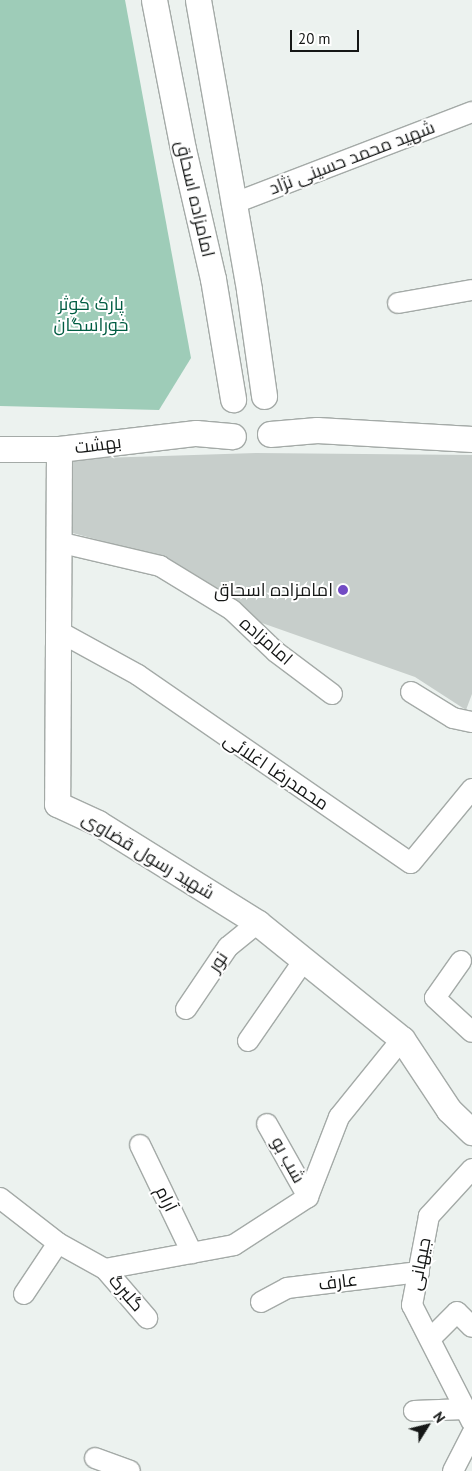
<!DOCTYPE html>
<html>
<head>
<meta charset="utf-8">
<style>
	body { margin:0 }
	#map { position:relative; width:472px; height:1471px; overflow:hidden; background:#ecf2ef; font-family:"PT Sans",Cairo,sans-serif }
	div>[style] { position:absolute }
	.green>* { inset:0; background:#9eccb8 }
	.building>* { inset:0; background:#c7cecb }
	.roads { filter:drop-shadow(1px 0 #a4aaa7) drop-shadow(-1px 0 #a4aaa7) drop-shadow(0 1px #a4aaa7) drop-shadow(0 -1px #a4aaa7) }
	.minor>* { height:20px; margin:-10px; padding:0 10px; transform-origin:10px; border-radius:10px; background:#fff }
	.tertiary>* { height:25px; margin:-12.5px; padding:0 12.5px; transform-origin:12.5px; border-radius:12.5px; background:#fff }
	.dots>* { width:14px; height:14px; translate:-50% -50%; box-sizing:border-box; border:2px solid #fff; border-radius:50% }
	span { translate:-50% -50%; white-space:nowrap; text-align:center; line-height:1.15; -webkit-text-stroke:4px #fff; paint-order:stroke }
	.street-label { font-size:18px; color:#151716 }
	.park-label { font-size:18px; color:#005c42 }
	.poi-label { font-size:18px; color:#151716 }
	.right { translate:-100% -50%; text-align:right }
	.north { position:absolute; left:402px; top:1401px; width:50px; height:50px; -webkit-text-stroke:4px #fff; paint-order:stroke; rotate:54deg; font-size:14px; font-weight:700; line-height:20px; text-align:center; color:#151716 }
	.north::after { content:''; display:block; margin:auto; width:18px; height:22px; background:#151716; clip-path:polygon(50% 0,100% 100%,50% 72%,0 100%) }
	.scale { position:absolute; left:290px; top:30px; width:69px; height:22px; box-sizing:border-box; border:2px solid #151716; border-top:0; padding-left:6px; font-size:15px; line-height:18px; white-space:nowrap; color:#151716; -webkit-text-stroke:4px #fff; paint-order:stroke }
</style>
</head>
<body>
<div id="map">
	<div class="green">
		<div style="clip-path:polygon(0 0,125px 0,191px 358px,159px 410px,0 406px)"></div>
	</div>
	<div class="building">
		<div style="clip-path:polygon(256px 453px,472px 455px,472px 694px,466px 710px,415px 677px,262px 623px,164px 558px,69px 532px,69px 459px)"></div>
	</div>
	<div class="roads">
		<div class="minor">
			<div style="left:232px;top:204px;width:257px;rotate:-21deg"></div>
			<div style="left:398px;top:303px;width:75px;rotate:-10deg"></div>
			<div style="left:58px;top:542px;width:105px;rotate:13.2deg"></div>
			<div style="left:160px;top:566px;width:84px;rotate:31.4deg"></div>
			<div style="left:232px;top:610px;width:61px;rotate:43.7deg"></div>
			<div style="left:276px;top:652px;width:70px;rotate:36.9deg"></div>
			<div style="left:58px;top:631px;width:91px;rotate:28.8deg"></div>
			<div style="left:138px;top:675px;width:331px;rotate:34.6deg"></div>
			<div style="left:411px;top:863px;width:96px;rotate:-50.5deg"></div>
			<div style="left:411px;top:692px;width:49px;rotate:31.8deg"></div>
			<div style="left:453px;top:718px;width:19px;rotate:12deg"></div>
			<div style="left:461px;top:961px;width:45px;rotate:125.1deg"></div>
			<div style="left:435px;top:998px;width:50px;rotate:42.6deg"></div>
			<div style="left:186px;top:1009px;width:75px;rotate:-55.9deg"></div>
			<div style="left:228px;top:947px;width:38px;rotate:-39deg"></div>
			<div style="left:248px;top:1041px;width:98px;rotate:-55.3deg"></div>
			<div style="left:267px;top:1124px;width:84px;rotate:60.7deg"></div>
			<div style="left:140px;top:1145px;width:120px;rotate:64.3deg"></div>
			<div style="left:472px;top:1169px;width:64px;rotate:132.5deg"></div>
			<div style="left:429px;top:1216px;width:91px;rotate:100.8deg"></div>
			<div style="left:412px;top:1305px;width:131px;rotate:62.9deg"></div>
			<div style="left:0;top:1198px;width:73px;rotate:37.8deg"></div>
			<div style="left:58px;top:1243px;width:54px;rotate:29deg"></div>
			<div style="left:105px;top:1269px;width:131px;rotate:-10.5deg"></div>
			<div style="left:234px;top:1245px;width:88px;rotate:-33deg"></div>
			<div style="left:308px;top:1197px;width:86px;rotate:-68.8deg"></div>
			<div style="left:339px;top:1117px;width:100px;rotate:-51.1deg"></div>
			<div style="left:105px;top:1269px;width:65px;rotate:49.4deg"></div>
			<div style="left:24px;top:1294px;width:61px;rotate:-56.3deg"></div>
			<div style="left:261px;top:1302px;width:30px;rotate:-28deg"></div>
			<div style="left:287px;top:1288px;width:133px;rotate:-6.9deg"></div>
			<div style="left:430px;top:1339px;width:38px;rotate:-45deg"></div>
			<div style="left:457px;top:1312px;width:21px;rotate:45deg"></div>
			<div style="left:414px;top:1411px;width:51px;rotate:-2.2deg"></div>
			<div style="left:95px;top:1458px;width:37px;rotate:20deg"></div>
			<div style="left:453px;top:1471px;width:42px;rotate:-62.8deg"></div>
		</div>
		<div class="tertiary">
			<div style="left:154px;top:0;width:152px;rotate:79deg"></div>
			<div style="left:183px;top:149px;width:133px;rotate:77deg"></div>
			<div style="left:213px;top:279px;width:122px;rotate:80.5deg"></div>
			<div style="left:198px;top:0;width:294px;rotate:80deg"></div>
			<div style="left:249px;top:290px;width:107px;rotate:81.9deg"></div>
			<div style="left:270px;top:434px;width:47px;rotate:-4.9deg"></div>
			<div style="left:317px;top:430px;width:155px;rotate:3.3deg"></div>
			<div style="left:0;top:449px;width:59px"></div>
			<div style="left:59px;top:449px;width:138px;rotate:-6.7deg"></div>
			<div style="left:196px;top:433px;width:37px;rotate:5deg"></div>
			<div style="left:59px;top:449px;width:355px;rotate:90.3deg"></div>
			<div style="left:57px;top:804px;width:45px;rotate:24.9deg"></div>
			<div style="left:98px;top:823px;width:189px;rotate:32deg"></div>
			<div style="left:258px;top:923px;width:185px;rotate:38.9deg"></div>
			<div style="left:402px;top:1039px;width:85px;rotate:56.5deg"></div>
			<div style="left:449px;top:1110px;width:32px;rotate:44deg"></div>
		</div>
	</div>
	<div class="dots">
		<div style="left:343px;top:590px;background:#724bc4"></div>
	</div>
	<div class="street-label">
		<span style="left:352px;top:158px;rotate:-21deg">شهید محمد حسینی نژاد</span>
		<span style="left:195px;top:199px;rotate:77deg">امامزاده اسحاق</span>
		<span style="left:98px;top:445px;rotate:-7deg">بهشت</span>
		<span style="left:266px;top:641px;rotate:41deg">امامزاده</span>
		<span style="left:276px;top:772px;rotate:34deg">محمدرضا اغلائی</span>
		<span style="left:148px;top:856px;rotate:31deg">شهید رسول قضاوی</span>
		<span style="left:218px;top:962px;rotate:-56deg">نور</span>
		<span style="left:288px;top:1160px;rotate:61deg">شب بو</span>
		<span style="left:166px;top:1199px;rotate:64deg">آرام</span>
		<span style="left:420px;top:1264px;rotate:-79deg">جیهانی</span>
		<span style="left:338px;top:1282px;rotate:-7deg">عارف</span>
		<span style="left:126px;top:1293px;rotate:49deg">گلبرگ</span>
	</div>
	<div class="park-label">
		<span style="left:91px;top:315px">پارک کوثر<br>خوراسگان</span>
	</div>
	<div class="poi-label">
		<span class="right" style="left:333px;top:590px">امامزاده اسحاق</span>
	</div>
	<div class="north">N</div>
	<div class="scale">20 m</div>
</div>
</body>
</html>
